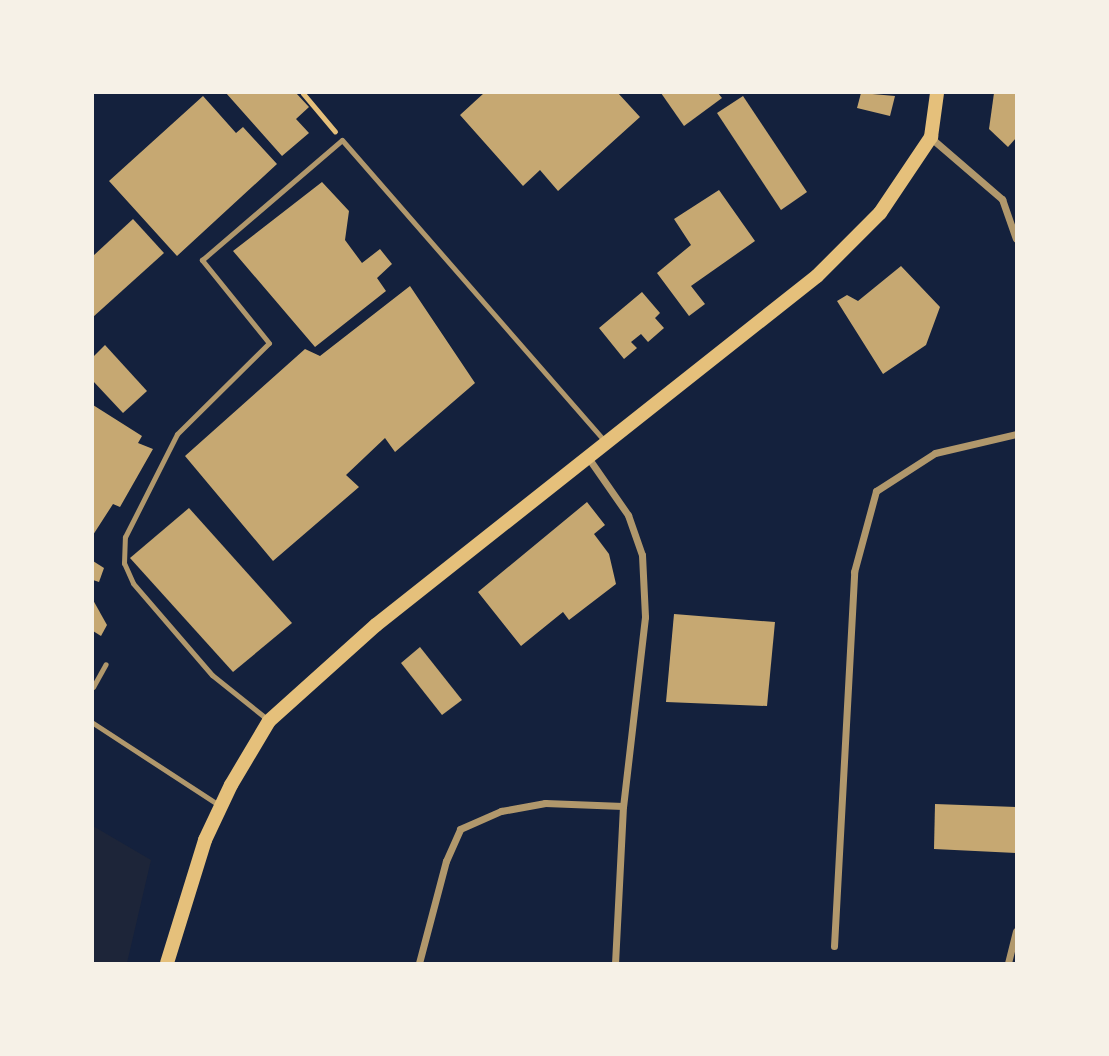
<!DOCTYPE html>
<html>
<head>
<meta charset="utf-8">
<style>
	body { margin:0 }
	#map { position:relative; width:1109px; height:1056px; overflow:hidden; background:#14213d; font-family:Arial,sans-serif }
	div>[style] { position:absolute }
	.green>* { inset:0; background:#1d2539 }
	.building>* { inset:0; background:#c6a872 }
	.path>* { height:4.5px; margin:-2.25px; padding:0 2.25px; transform-origin:2.25px; border-radius:2.25px; background:#e5c07b }
	.service>* { height:5px; margin:-2.5px; padding:0 2.5px; transform-origin:2.5px; border-radius:2.5px; background:#b1986c }
	.minor>* { height:7px; margin:-3.5px; padding:0 3.5px; transform-origin:3.5px; border-radius:3.5px; background:#b1986c }
	.secondary>* { height:14px; margin:-7px; padding:0 7px; transform-origin:7px; border-radius:7px; background:#e5c07b }
	span { translate:-50% -50%; white-space:nowrap; text-align:center; line-height:1.15; -webkit-text-stroke:7px #f6f1e7; paint-order:stroke }
	.frame { position:absolute; inset:0; border:94px solid #f6f1e7; pointer-events:none }
</style>
</head>
<body>
<div id="map">
	<div class="green">
		<div style="clip-path:polygon(93px 826px,151px 860px,127px 963px,93px 963px)"></div>
	</div>
	<div class="building">
		<div style="clip-path:polygon(226px 93px,296px 93px,309px 107px,296px 119px,309px 133px,282px 156px)"></div>
		<div style="clip-path:polygon(484px 93px,618px 93px,640px 117px,558px 191px,540px 170px,523px 186px,460px 115px)"></div>
		<div style="clip-path:polygon(661px 93px,718px 93px,722px 98px,684px 126px)"></div>
		<div style="clip-path:polygon(861px 93px,895px 96px,890px 116px,857px 108px)"></div>
		<div style="clip-path:polygon(994px 93px,1016px 93px,1016px 138px,1008px 147px,989px 129px)"></div>
		<div style="clip-path:polygon(203px 96px,236px 133px,243px 127px,277px 164px,177px 256px,109px 181px)"></div>
		<div style="clip-path:polygon(743px 96px,807px 192px,781px 210px,717px 113px)"></div>
		<div style="clip-path:polygon(322px 182px,349px 211px,345px 240px,362px 263px,380px 249px,392px 264px,377px 278px,386px 291px,315px 347px,233px 251px)"></div>
		<div style="clip-path:polygon(719px 190px,755px 241px,691px 286px,705px 304px,689px 316px,657px 273px,691px 245px,674px 219px)"></div>
		<div style="clip-path:polygon(133px 219px,164px 253px,93px 317px,93px 256px)"></div>
		<div style="clip-path:polygon(901px 266px,940px 307px,926px 345px,883px 374px,837px 301px,847px 295px,858px 301px)"></div>
		<div style="clip-path:polygon(410px 286px,475px 383px,395px 452px,385px 438px,346px 475px,359px 487px,273px 561px,185px 456px,305px 349px,320px 356px)"></div>
		<div style="clip-path:polygon(642px 292px,660px 313px,655px 318px,664px 328px,648px 342px,641px 334px,631px 342px,637px 348px,624px 359px,599px 328px)"></div>
		<div style="clip-path:polygon(105px 345px,147px 391px,123px 413px,93px 381px,93px 357px)"></div>
		<div style="clip-path:polygon(93px 405px,142px 436px,138px 443px,153px 449px,120px 507px,113px 504px,93px 535px)"></div>
		<div style="clip-path:polygon(587px 502px,605px 525px,594px 534px,609px 554px,616px 584px,569px 620px,563px 612px,521px 646px,478px 592px)"></div>
		<div style="clip-path:polygon(189px 508px,292px 623px,233px 672px,130px 558px)"></div>
		<div style="clip-path:polygon(93px 561px,104px 568px,99px 582px,93px 580px)"></div>
		<div style="clip-path:polygon(93px 600px,107px 625px,101px 636px,93px 631px)"></div>
		<div style="clip-path:polygon(674px 614px,775px 622px,767px 706px,666px 702px)"></div>
		<div style="clip-path:polygon(420px 647px,462px 700px,442px 715px,401px 663px)"></div>
		<div style="clip-path:polygon(935px 804px,1016px 807px,1016px 853px,934px 849px)"></div>
	</div>
	<div class="path">
		<div style="left:303px;top:93px;width:50px;rotate:49.9deg"></div>
	</div>
	<div class="service">
		<div style="left:93px;top:687px;width:26px;rotate:-61deg"></div>
		<div style="left:267px;top:719px;width:70px;rotate:-141.3deg"></div>
		<div style="left:212px;top:675px;width:121px;rotate:-130.7deg"></div>
		<div style="left:133px;top:583px;width:22px;rotate:-114deg"></div>
		<div style="left:124px;top:563px;width:26px;rotate:-88deg"></div>
		<div style="left:125px;top:537px;width:115px;rotate:-63.2deg"></div>
		<div style="left:177px;top:434px;width:129px;rotate:-44.7deg"></div>
		<div style="left:269px;top:343px;width:107px;rotate:-128.9deg"></div>
		<div style="left:202px;top:260px;width:184px;rotate:-40.6deg"></div>
		<div style="left:342px;top:140px;width:400px;rotate:48.9deg"></div>
		<div style="left:93px;top:723px;width:150px;rotate:33.1deg"></div>
	</div>
	<div class="minor">
		<div style="left:931px;top:138px;width:94px;rotate:40.7deg"></div>
		<div style="left:1002px;top:199px;width:42px;rotate:70.7deg"></div>
		<div style="left:587px;top:456px;width:72px;rotate:55.2deg"></div>
		<div style="left:628px;top:515px;width:42px;rotate:70.7deg"></div>
		<div style="left:642px;top:555px;width:62px;rotate:87.2deg"></div>
		<div style="left:645px;top:617px;width:190px;rotate:96.6deg"></div>
		<div style="left:623px;top:806px;width:157px;rotate:92.9deg"></div>
		<div style="left:834px;top:946px;width:375px;rotate:-86.9deg"></div>
		<div style="left:854px;top:572px;width:84px;rotate:-74.8deg"></div>
		<div style="left:876px;top:491px;width:70px;rotate:-32.8deg"></div>
		<div style="left:935px;top:453px;width:83px;rotate:-13.2deg"></div>
		<div style="left:419px;top:963px;width:106px;rotate:-75.2deg"></div>
		<div style="left:446px;top:861px;width:35px;rotate:-66deg"></div>
		<div style="left:460px;top:829px;width:45px;rotate:-23.7deg"></div>
		<div style="left:501px;top:811px;width:45px;rotate:-10.3deg"></div>
		<div style="left:545px;top:803px;width:78px;rotate:2.2deg"></div>
		<div style="left:1008px;top:963px;width:33px;rotate:-76deg"></div>
	</div>
	<div class="secondary">
		<div style="left:167px;top:963px;width:129px;rotate:-72.8deg"></div>
		<div style="left:205px;top:840px;width:61px;rotate:-64.7deg"></div>
		<div style="left:231px;top:785px;width:74px;rotate:-59.3deg"></div>
		<div style="left:269px;top:721px;width:144px;rotate:-41.9deg"></div>
		<div style="left:376px;top:625px;width:562px;rotate:-38.36deg"></div>
		<div style="left:817px;top:276px;width:89px;rotate:-45deg"></div>
		<div style="left:880px;top:213px;width:92px;rotate:-56.1deg"></div>
		<div style="left:931px;top:137px;width:44px;rotate:-82.2deg"></div>
	</div>
	<div class="frame"></div>
</div>
</body>
</html>
